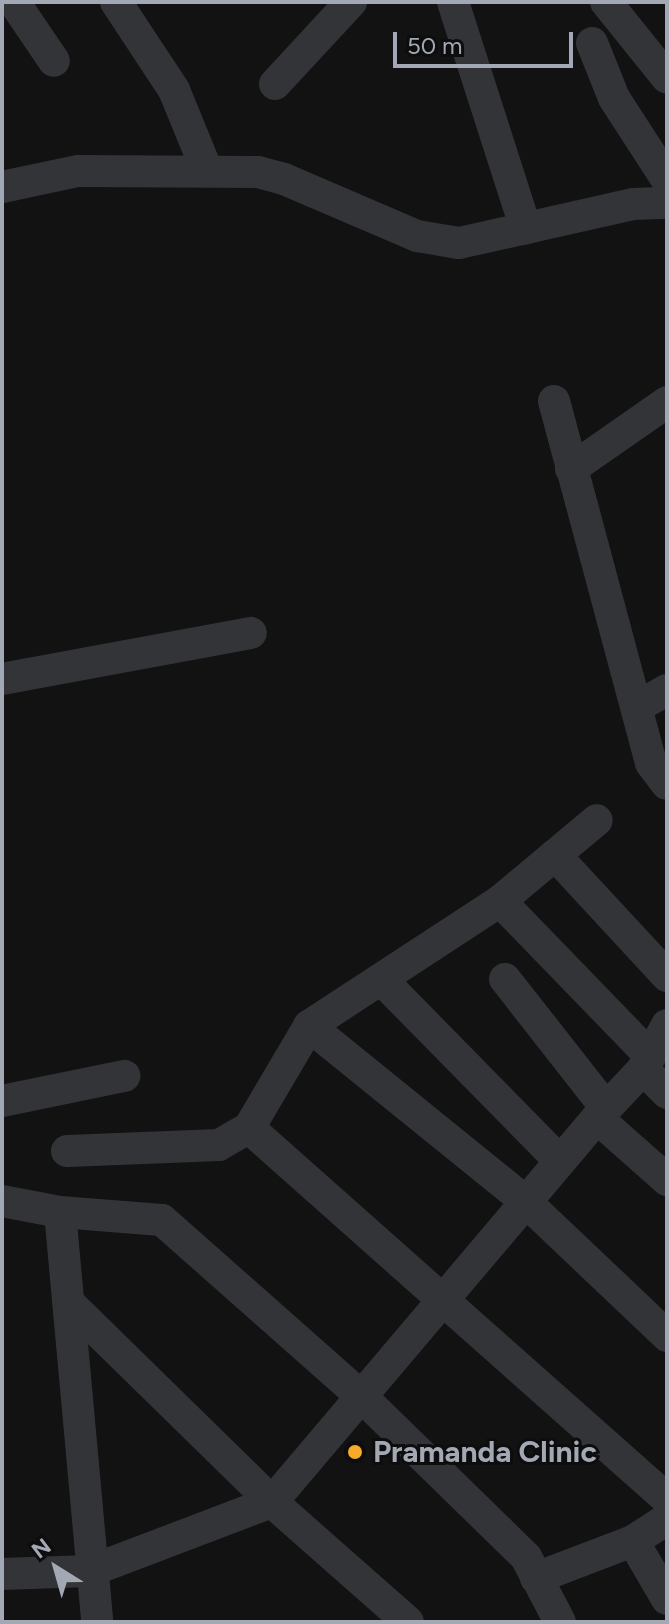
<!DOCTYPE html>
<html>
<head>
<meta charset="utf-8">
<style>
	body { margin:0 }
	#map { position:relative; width:669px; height:1624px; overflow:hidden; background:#121213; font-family:Figtree,sans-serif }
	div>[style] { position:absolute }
	.minor>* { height:32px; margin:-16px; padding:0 16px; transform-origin:16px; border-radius:16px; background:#333438 }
	.dots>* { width:22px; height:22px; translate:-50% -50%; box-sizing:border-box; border:4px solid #0d0d0e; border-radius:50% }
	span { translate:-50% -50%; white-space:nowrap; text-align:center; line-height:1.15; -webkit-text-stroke:6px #0d0d0e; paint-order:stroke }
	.poi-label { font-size:30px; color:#a3a9b4; font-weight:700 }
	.left { translate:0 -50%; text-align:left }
	.frame { position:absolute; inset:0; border:4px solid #a3a9b4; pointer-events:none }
	.north { position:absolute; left:16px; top:1528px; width:80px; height:80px; -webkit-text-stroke:6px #0d0d0e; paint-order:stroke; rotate:323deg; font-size:22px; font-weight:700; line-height:32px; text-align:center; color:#a3a9b4 }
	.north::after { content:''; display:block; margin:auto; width:28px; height:36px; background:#a3a9b4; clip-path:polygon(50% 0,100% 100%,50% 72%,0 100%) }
	.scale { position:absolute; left:393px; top:32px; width:180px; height:36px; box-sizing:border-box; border:4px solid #a3a9b4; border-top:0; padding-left:10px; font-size:24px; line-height:28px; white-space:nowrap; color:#a3a9b4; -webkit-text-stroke:6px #0d0d0e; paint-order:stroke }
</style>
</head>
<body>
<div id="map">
	<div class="minor">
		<div style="left:14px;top:2px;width:71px;rotate:55.9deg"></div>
		<div style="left:116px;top:2px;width:105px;rotate:56.6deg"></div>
		<div style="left:174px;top:90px;width:87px;rotate:67.8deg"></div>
		<div style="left:453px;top:2px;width:238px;rotate:72.2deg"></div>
		<div style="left:606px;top:2px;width:97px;rotate:51.2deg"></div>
		<div style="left:592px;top:43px;width:59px;rotate:68.2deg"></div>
		<div style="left:614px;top:98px;width:98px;rotate:57.1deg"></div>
		<div style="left:275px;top:84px;width:112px;rotate:-47.2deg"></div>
		<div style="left:2px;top:187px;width:78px;rotate:-11.9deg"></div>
		<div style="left:78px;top:171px;width:180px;rotate:0.3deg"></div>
		<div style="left:258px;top:172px;width:27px;rotate:15deg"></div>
		<div style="left:284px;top:179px;width:145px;rotate:23.2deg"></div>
		<div style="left:417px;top:236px;width:43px;rotate:9.5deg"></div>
		<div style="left:459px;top:243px;width:179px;rotate:-12.6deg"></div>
		<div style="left:634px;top:204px;width:33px;rotate:-2deg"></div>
		<div style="left:554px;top:401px;width:375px;rotate:75deg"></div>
		<div style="left:651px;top:763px;width:26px;rotate:53deg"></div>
		<div style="left:571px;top:469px;width:117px;rotate:-34.9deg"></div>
		<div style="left:2px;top:679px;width:253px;rotate:-10.5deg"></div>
		<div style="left:637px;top:707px;width:34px;rotate:-30deg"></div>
		<div style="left:555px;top:855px;width:165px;rotate:47.2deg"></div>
		<div style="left:500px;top:901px;width:216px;rotate:45.9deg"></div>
		<div style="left:381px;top:979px;width:255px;rotate:45.5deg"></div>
		<div style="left:505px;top:979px;width:164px;rotate:51.9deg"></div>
		<div style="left:309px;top:1026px;width:279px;rotate:39deg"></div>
		<div style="left:526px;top:1202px;width:195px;rotate:43.5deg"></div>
		<div style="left:643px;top:1069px;width:34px;rotate:45deg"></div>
		<div style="left:2px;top:1101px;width:125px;rotate:-11.6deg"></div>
		<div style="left:597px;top:1118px;width:94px;rotate:41.5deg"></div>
		<div style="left:249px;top:1128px;width:559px;rotate:41.59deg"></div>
		<div style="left:67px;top:1151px;width:152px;rotate:-2.3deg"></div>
		<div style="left:219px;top:1145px;width:34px;rotate:-30deg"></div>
		<div style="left:249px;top:1128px;width:118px;rotate:-59.5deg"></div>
		<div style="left:309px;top:1026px;width:228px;rotate:-33.2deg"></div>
		<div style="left:500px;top:901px;width:126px;rotate:-39.9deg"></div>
		<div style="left:2px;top:1201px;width:59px;rotate:10.7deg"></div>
		<div style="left:60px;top:1212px;width:102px;rotate:4.5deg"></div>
		<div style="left:162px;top:1220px;width:266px;rotate:41.5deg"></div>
		<div style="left:361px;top:1396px;width:231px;rotate:44.3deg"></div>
		<div style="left:526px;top:1557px;width:73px;rotate:62.4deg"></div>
		<div style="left:60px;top:1212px;width:412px;rotate:84.8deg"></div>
		<div style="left:71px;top:1305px;width:281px;rotate:44.4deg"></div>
		<div style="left:272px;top:1502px;width:181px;rotate:41.4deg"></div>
		<div style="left:633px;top:1541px;width:67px;rotate:59.6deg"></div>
		<div style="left:2px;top:1574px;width:88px;rotate:-2deg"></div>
		<div style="left:90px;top:1571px;width:195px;rotate:-20.8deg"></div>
		<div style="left:272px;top:1502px;width:503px;rotate:-49.76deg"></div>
		<div style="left:597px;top:1118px;width:67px;rotate:-46.8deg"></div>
		<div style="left:643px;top:1069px;width:50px;rotate:-61.4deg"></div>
		<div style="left:536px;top:1578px;width:104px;rotate:-20.9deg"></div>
		<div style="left:633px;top:1541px;width:40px;rotate:-32.9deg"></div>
	</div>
	<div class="dots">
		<div style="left:355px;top:1452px;background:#f6ac27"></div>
	</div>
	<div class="poi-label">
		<span class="left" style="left:373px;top:1452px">Pramanda Clinic</span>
	</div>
	<div class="frame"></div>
	<div class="north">N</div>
	<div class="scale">50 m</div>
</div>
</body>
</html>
